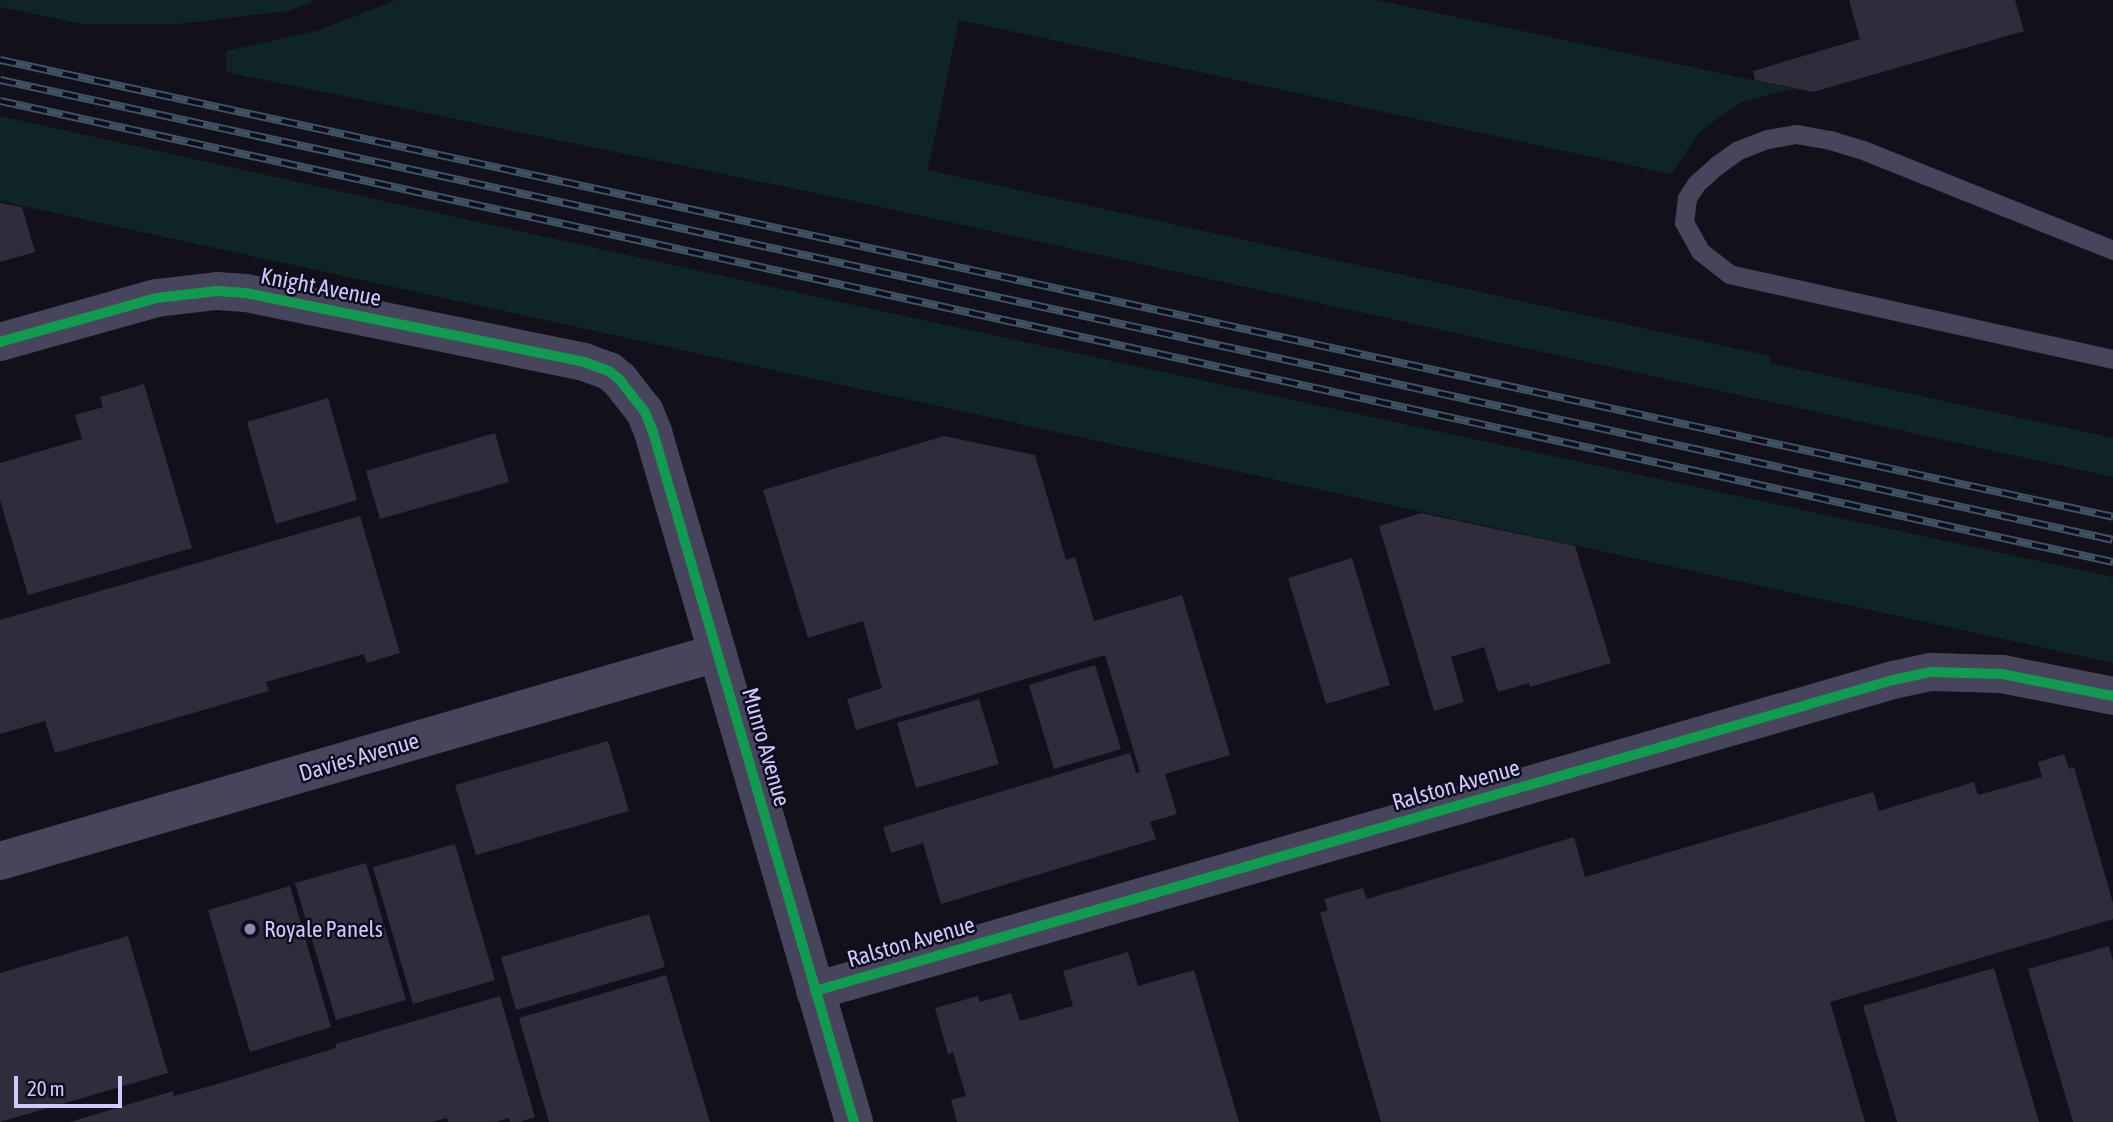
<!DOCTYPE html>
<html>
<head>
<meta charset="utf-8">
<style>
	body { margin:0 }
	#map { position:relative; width:2113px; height:1122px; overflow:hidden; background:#12101a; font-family:"Asap Condensed",sans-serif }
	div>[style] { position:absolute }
	.green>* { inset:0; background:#0f2424 }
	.building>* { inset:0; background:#302c3c }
	.lane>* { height:19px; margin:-9.5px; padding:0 9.5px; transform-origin:9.5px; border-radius:9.5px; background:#46455b }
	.street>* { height:38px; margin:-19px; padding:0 19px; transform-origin:19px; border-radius:19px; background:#46455b }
	.rail>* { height:8px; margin-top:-4px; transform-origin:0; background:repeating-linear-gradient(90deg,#0f0c1e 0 16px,#3f5362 0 32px); box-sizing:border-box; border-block:2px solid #3f5362 }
	.cycleway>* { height:10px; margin:-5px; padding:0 5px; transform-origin:5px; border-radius:5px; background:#139951 }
	.dots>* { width:19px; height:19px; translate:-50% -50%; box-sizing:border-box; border:4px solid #0f0c1e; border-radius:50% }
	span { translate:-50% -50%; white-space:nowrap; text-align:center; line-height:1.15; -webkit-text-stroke:5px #0f0c1e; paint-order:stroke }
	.street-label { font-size:23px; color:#cfc9fe }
	.poi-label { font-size:23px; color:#cfc9fe }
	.left { translate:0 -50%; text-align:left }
	.scale { position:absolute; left:14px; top:1076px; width:108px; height:32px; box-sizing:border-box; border:4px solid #cfc9fe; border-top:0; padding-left:9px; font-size:21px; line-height:24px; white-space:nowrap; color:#cfc9fe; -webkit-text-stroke:5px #0f0c1e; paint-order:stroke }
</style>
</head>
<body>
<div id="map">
	<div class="green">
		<div style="clip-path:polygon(0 0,316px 0,289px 11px,177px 24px,83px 24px,0 7px)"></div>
		<div style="clip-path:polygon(396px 0,1376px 0,1800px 90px,1785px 90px,1740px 103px,1700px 131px,1671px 174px,959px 20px,928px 170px,1770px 356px,1770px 363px,2113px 438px,2113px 477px,835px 197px,226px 72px,226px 51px,320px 30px)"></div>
		<div style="clip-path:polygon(0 116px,872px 309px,2113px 577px,2113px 663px,0 201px)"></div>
	</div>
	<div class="building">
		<div style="clip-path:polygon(1849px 0,2015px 0,2024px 31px,1813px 92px,1755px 80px,1753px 71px,1860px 39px)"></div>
		<div style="clip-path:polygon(0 203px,22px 207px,35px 252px,0 262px)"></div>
		<div style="clip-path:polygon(144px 384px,192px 548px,28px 595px,0 500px,0 463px,82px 439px,75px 415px,103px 407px,100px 397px)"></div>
		<div style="clip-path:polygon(328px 398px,357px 500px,276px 524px,247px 422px)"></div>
		<div style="clip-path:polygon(495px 433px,509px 482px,380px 519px,366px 471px)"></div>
		<div style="clip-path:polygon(944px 436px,1035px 455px,1066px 560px,1075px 557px,1094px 621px,1182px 595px,1230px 755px,1165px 774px,1177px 814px,1150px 822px,1156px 839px,941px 904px,923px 843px,891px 853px,883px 827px,1130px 753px,1136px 773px,1140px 772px,1105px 655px,856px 730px,847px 699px,882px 688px,863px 621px,808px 638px,763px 490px)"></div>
		<div style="clip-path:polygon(1421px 513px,1575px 546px,1611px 663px,1530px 687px,1529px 683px,1498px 692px,1484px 647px,1451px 657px,1464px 702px,1434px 711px,1379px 526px)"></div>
		<div style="clip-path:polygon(360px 516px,400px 653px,367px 663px,364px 654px,266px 682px,269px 691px,55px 753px,45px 721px,0 734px,0 620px)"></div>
		<div style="clip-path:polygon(1352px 558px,1390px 685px,1326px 704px,1288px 578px)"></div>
		<div style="clip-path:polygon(1095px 665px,1121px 749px,1054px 769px,1029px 685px)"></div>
		<div style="clip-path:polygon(979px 699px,999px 764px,916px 788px,897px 723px)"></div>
		<div style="clip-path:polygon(608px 741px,629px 811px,476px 855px,455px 785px)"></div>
		<div style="clip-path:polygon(2064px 754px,2069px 769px,2074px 767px,2113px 903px,2113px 919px,1830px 1002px,1865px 1122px,1381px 1122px,1320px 913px,1328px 910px,1324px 899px,1363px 888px,1367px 899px,1574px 837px,1585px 877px,1873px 792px,1879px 811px,1974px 782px,1978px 795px,2042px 777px,2038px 762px)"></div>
		<div style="clip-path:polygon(455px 844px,495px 980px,413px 1004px,373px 867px)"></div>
		<div style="clip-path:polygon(366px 863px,406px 1000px,336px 1020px,295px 883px)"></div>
		<div style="clip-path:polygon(290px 886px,331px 1027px,250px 1052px,208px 910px)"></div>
		<div style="clip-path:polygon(649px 914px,665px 967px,516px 1010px,501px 957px)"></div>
		<div style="clip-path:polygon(128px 936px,168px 1073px,0 1122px,0 973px)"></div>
		<div style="clip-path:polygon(2109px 946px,2113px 961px,2113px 1122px,2073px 1122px,2028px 969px)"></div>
		<div style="clip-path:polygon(1128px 952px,1138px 986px,1194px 970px,1239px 1122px,957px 1122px,951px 1100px,966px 1096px,953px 1052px,948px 1054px,935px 1008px,978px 996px,980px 1002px,1011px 993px,1020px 1021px,1073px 1006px,1063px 971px)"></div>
		<div style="clip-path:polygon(1994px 968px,2039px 1122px,1897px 1122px,1863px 1006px)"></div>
		<div style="clip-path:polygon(666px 975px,710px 1122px,549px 1122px,519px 1018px)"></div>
		<div style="clip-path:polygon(500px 996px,535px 1117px,519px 1122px,510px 1122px,509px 1118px,495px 1122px,448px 1122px,447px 1118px,432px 1122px,70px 1122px,173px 1091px,174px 1096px,207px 1087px,336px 1048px,336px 1044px)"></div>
	</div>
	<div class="lane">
		<div style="left:2113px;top:250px;width:269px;rotate:-158.2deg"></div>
		<div style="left:1863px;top:150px;width:34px;rotate:-163deg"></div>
		<div style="left:1830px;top:140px;width:35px;rotate:-170deg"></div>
		<div style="left:1796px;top:134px;width:29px;rotate:170deg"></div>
		<div style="left:1767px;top:139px;width:31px;rotate:159deg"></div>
		<div style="left:1738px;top:150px;width:26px;rotate:144deg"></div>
		<div style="left:1717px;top:165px;width:28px;rotate:138deg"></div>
		<div style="left:1696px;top:184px;width:17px;rotate:123deg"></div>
		<div style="left:1687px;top:198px;width:24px;rotate:97deg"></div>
		<div style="left:1684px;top:222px;width:33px;rotate:61deg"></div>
		<div style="left:1700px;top:251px;width:37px;rotate:38deg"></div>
		<div style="left:1729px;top:274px;width:393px;rotate:12.5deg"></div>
	</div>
	<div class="street">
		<div style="left:0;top:342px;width:163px;rotate:-15.7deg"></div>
		<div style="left:157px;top:298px;width:60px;rotate:-6.7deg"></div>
		<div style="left:217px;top:291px;width:29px;rotate:4deg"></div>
		<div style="left:246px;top:293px;width:345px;rotate:11.5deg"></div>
		<div style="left:584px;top:362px;width:27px;rotate:20deg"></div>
		<div style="left:609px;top:371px;width:13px;rotate:39deg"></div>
		<div style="left:619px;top:379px;width:42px;rotate:51.8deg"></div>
		<div style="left:645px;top:412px;width:22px;rotate:68deg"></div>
		<div style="left:653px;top:432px;width:719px;rotate:73.76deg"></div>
		<div style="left:0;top:861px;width:747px;rotate:-16.18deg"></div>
		<div style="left:815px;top:991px;width:1122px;rotate:-16.09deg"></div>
		<div style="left:1893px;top:680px;width:40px;rotate:-12deg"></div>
		<div style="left:1932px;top:672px;width:70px;rotate:1.6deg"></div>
		<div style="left:2002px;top:674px;width:113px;rotate:11.2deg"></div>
	</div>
	<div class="rail">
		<div style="left:0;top:60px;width:2162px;rotate:12.2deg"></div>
		<div style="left:0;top:80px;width:2162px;rotate:12.28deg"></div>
		<div style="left:0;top:101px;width:2163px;rotate:12.31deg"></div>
	</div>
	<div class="cycleway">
		<div style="left:0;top:342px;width:163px;rotate:-15.7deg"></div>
		<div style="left:157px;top:298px;width:60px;rotate:-6.7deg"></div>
		<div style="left:217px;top:291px;width:29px;rotate:4deg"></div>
		<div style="left:246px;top:293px;width:345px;rotate:11.5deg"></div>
		<div style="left:584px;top:362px;width:27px;rotate:20deg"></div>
		<div style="left:609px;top:371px;width:13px;rotate:39deg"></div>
		<div style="left:619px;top:379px;width:42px;rotate:51.8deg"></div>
		<div style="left:645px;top:412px;width:22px;rotate:68deg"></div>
		<div style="left:653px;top:432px;width:719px;rotate:73.76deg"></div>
		<div style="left:815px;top:991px;width:1122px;rotate:-16.09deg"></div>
		<div style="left:1893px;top:680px;width:40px;rotate:-12deg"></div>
		<div style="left:1932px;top:672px;width:70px;rotate:1.6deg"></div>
		<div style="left:2002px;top:674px;width:113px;rotate:11.2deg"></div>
	</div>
	<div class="dots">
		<div style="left:250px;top:929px;background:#8d88ae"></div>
	</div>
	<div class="street-label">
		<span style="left:321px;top:287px;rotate:11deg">Knight Avenue</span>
		<span style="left:766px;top:747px;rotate:74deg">Munro Avenue</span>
		<span style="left:359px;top:757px;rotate:-16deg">Davies Avenue</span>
		<span style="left:1456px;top:785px;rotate:-16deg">Ralston Avenue</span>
		<span style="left:911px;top:942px;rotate:-16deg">Ralston Avenue</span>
	</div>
	<div class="poi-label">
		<span class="left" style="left:264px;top:929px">Royale Panels</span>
	</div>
	<div class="scale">20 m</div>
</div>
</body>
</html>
